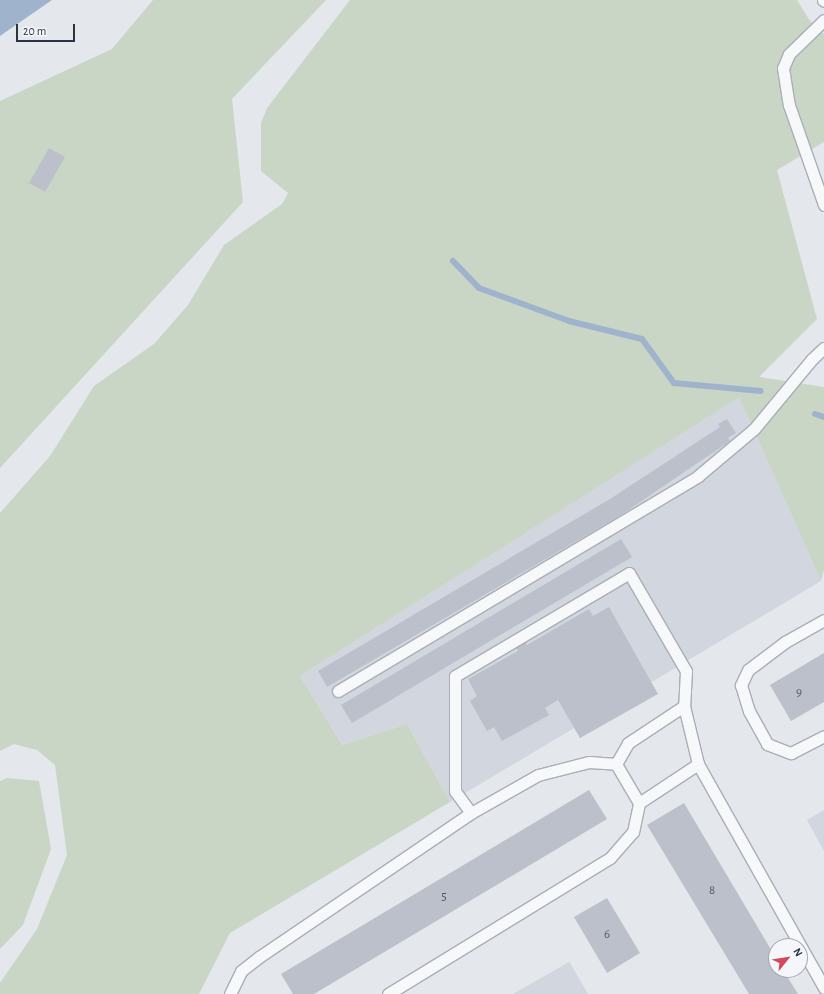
<!DOCTYPE html>
<html>
<head>
<meta charset="utf-8">
<style>
	body { margin:0 }
	#map { position:relative; width:824px; height:994px; overflow:hidden; background:#e4e7ec; font-family:"Alegreya Sans",sans-serif }
	div>[style] { position:absolute }
	.built>* { inset:0; background:#d2d6de }
	.green>* { inset:0; background:#c9d6c5 }
	.water>* { inset:0; background:#9fb4cc }
	.stream>* { height:6px; margin:-3px; padding:0 3px; transform-origin:3px; border-radius:3px; background:#9fb4cc }
	.building>* { inset:0; background:#bbc0ca }
	.roads { filter:drop-shadow(1px 0 #a9aeb7) drop-shadow(-1px 0 #a9aeb7) drop-shadow(0 1px #a9aeb7) drop-shadow(0 -1px #a9aeb7) }
	.lane>* { height:11px; margin:-5.5px; padding:0 5.5px; transform-origin:5.5px; border-radius:5.5px; background:#f7f8fa }
	span { translate:-50% -50%; white-space:nowrap; text-align:center; line-height:1.15; -webkit-text-stroke:4px #f4f6f9; paint-order:stroke }
	.number-label { font-size:13px; color:#4f5766 }
	.number-label span { -webkit-text-stroke-width:0 }
	.north { position:absolute; left:768px; top:938px; width:40px; height:40px; box-sizing:border-box; background:#f4f6f9; border:1px solid #a4a8b1; border-radius:50%; rotate:60deg; font-size:11px; font-weight:700; line-height:16px; text-align:center; color:#2b3445 }
	.north::after { content:''; display:block; margin:auto; width:14px; height:18px; background:#d1495b; clip-path:polygon(50% 0,100% 100%,50% 72%,0 100%) }
	.scale { position:absolute; left:16px; top:24px; width:59px; height:18px; box-sizing:border-box; border:2px solid #2b3445; border-top:0; padding-left:5px; font-size:12px; line-height:14px; white-space:nowrap; color:#2b3445; -webkit-text-stroke:3px #f4f6f9; paint-order:stroke }
</style>
</head>
<body>
<div id="map">
	<div class="built">
		<div style="clip-path:polygon(739px 396px,821px 581px,450px 802px,407px 724px,342px 745px,300px 676px)"></div>
		<div style="clip-path:polygon(824px 810px,824px 851px,807px 820px)"></div>
		<div style="clip-path:polygon(569px 961px,588px 994px,513px 994px,569px 962px)"></div>
	</div>
	<div class="green">
		<div style="clip-path:polygon(153px 0,326px 0,232px 99px,243px 202px,0 468px,0 101px,112px 49px)"></div>
		<div style="clip-path:polygon(350px 0,797px 0,810px 21px,824px 34px,824px 142px,777px 170px,817px 319px,759px 377px,824px 387px,824px 570px,821px 581px,739px 397px,300px 676px,342px 745px,407px 724px,450px 802px,230px 933px,199px 994px,0 994px,0 983px,37px 929px,67px 855px,55px 765px,37px 750px,14px 744px,0 751px,0 513px,50px 456px,94px 386px,154px 344px,188px 305px,224px 245px,282px 204px,288px 193px,261px 171px,261px 123px,267px 108px)"></div>
		<div style="clip-path:polygon(7px 778px,39px 781px,51px 849px,23px 925px,0 949px,0 781px)"></div>
	</div>
	<div class="water">
		<div style="clip-path:polygon(0 0,52px 0,0 36px)"></div>
	</div>
	<div class="stream">
		<div style="left:453px;top:261px;width:37px;rotate:46deg"></div>
		<div style="left:479px;top:288px;width:96px;rotate:20.1deg"></div>
		<div style="left:569px;top:321px;width:75px;rotate:13.9deg"></div>
		<div style="left:642px;top:339px;width:54px;rotate:54deg"></div>
		<div style="left:674px;top:383px;width:87px;rotate:5.3deg"></div>
		<div style="left:815px;top:414px;width:9px;rotate:18deg"></div>
	</div>
	<div class="building">
		<div style="clip-path:polygon(49px 148px,65px 157px,45px 192px,29px 183px)"></div>
		<div style="clip-path:polygon(727px 419px,736px 433px,728px 438px,730px 441px,621px 515px,327px 687px,318px 671px,610px 499px,720px 427px,718px 424px)"></div>
		<div style="clip-path:polygon(621px 539px,632px 557px,352px 723px,341px 705px)"></div>
		<div style="clip-path:polygon(609px 607px,658px 694px,580px 738px,558px 700px,545px 708px,549px 715px,502px 741px,494px 727px,487px 731px,470px 701px,477px 696px,468px 679px,518px 651px,513px 644px,523px 638px,527px 645px,589px 609px,593px 616px)"></div>
		<div style="clip-path:polygon(824px 653px,824px 702px,791px 721px,770px 685px)"></div>
		<div style="clip-path:polygon(589px 790px,607px 819px,314px 994px,293px 994px,281px 974px)"></div>
		<div style="clip-path:polygon(684px 803px,776px 958px,776px 970px,783px 970px,798px 994px,749px 994px,647px 825px)"></div>
		<div style="clip-path:polygon(607px 898px,640px 953px,607px 973px,574px 917px)"></div>
	</div>
	<div class="roads">
		<div class="lane">
			<div style="left:823px;top:0;width:1px;rotate:45deg"></div>
			<div style="left:824px;top:20px;width:49px;rotate:135.8deg"></div>
			<div style="left:789px;top:54px;width:15px;rotate:113deg"></div>
			<div style="left:783px;top:68px;width:37px;rotate:81deg"></div>
			<div style="left:789px;top:105px;width:106px;rotate:70.7deg"></div>
			<div style="left:824px;top:620px;width:45px;rotate:150.6deg"></div>
			<div style="left:785px;top:642px;width:46px;rotate:142.9deg"></div>
			<div style="left:748px;top:670px;width:17px;rotate:115deg"></div>
			<div style="left:741px;top:685px;width:27px;rotate:73deg"></div>
			<div style="left:749px;top:711px;width:38px;rotate:61deg"></div>
			<div style="left:767px;top:744px;width:26px;rotate:21deg"></div>
			<div style="left:791px;top:753px;width:37px;rotate:-27deg"></div>
			<div style="left:338px;top:691px;width:419px;rotate:-30.8deg"></div>
			<div style="left:698px;top:476px;width:73px;rotate:-40deg"></div>
			<div style="left:754px;top:429px;width:91px;rotate:-50.4deg"></div>
			<div style="left:812px;top:359px;width:16px;rotate:-43deg"></div>
			<div style="left:616px;top:764px;width:24px;rotate:-60deg"></div>
			<div style="left:628px;top:743px;width:67px;rotate:-33.5deg"></div>
			<div style="left:471px;top:813px;width:27px;rotate:-126deg"></div>
			<div style="left:455px;top:791px;width:115px;rotate:-90deg"></div>
			<div style="left:455px;top:676px;width:202px;rotate:-30.6deg"></div>
			<div style="left:629px;top:573px;width:113px;rotate:59.8deg"></div>
			<div style="left:686px;top:671px;width:35px;rotate:93deg"></div>
			<div style="left:684px;top:706px;width:60px;rotate:76.4deg"></div>
			<div style="left:230px;top:994px;width:25px;rotate:-64deg"></div>
			<div style="left:241px;top:971px;width:23px;rotate:-38deg"></div>
			<div style="left:259px;top:957px;width:256px;rotate:-34.2deg"></div>
			<div style="left:471px;top:813px;width:77px;rotate:-29.6deg"></div>
			<div style="left:538px;top:775px;width:53px;rotate:-14.3deg"></div>
			<div style="left:589px;top:762px;width:27px;rotate:4deg"></div>
			<div style="left:616px;top:764px;width:45px;rotate:59.5deg"></div>
			<div style="left:388px;top:994px;width:260px;rotate:-31.5deg"></div>
			<div style="left:610px;top:858px;width:35px;rotate:-49deg"></div>
			<div style="left:633px;top:832px;width:30px;rotate:-78deg"></div>
			<div style="left:639px;top:803px;width:71px;rotate:-33.5deg"></div>
			<div style="left:698px;top:764px;width:257px;rotate:60.6deg"></div>
		</div>
	</div>
	<div class="number-label">
		<span style="left:799px;top:693px">9</span>
		<span style="left:712px;top:891px">8</span>
		<span style="left:444px;top:897px">5</span>
		<span style="left:607px;top:935px">6</span>
	</div>
	<div class="north">N</div>
	<div class="scale">20 m</div>
</div>
</body>
</html>
